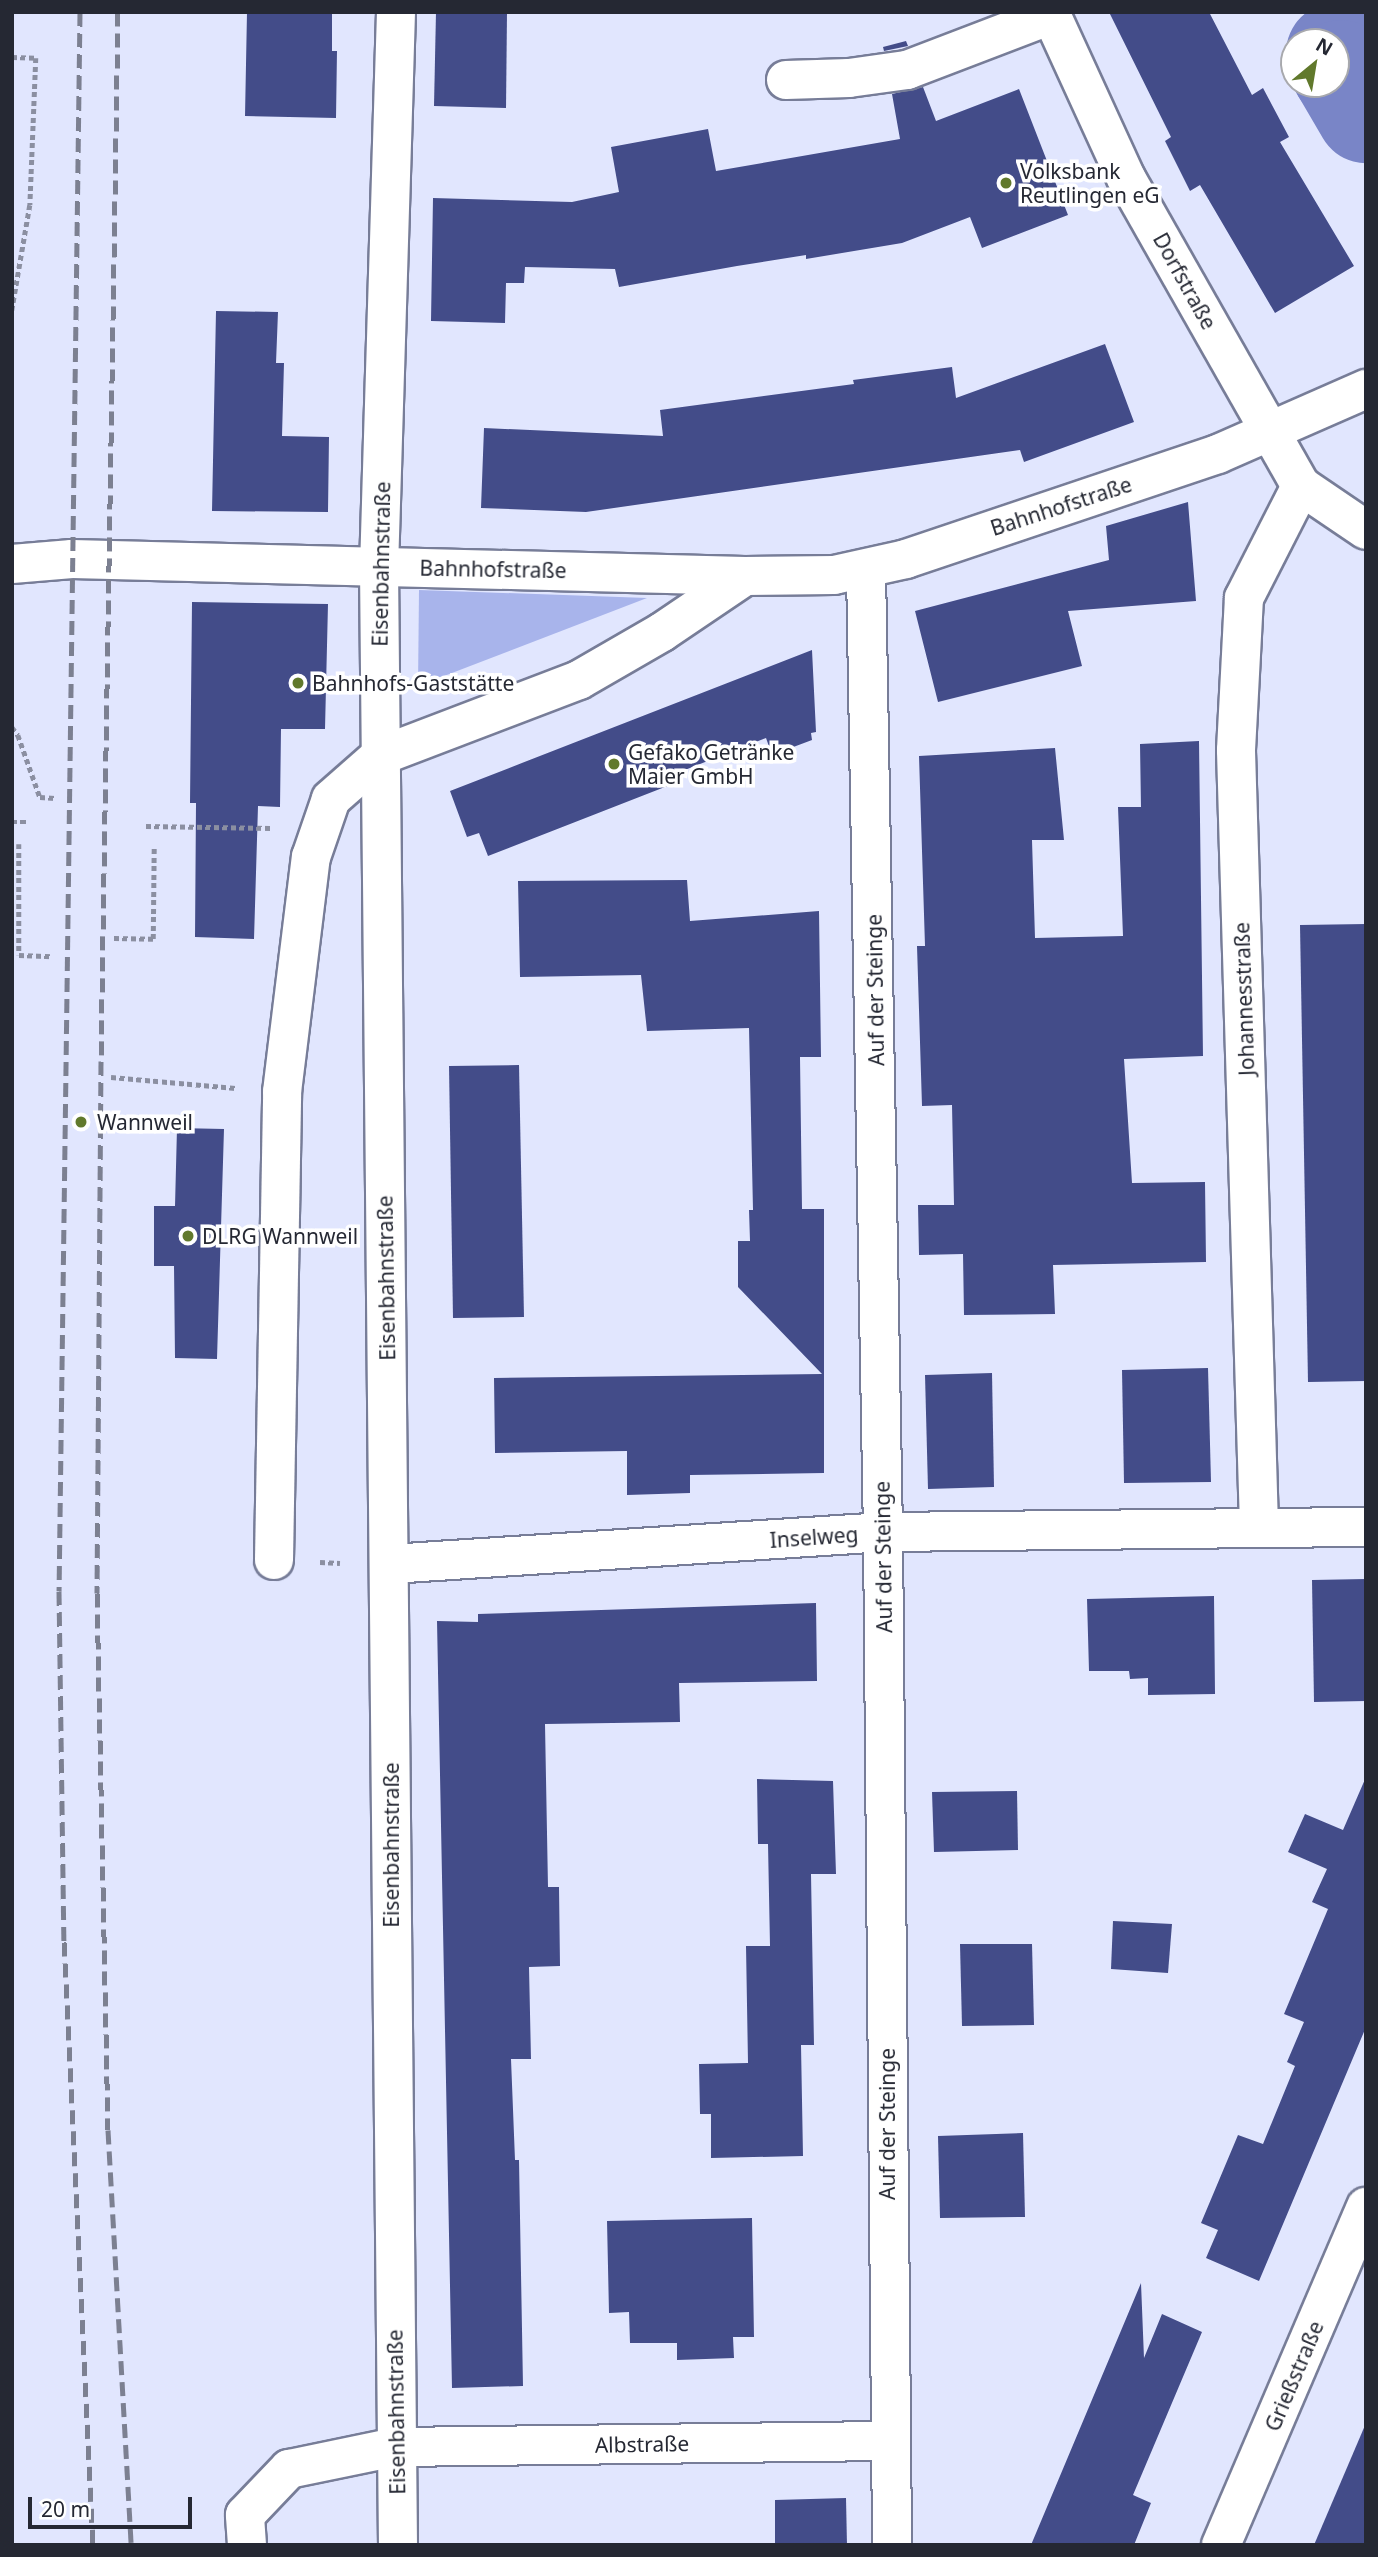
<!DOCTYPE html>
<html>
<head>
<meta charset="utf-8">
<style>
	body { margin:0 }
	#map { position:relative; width:1378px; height:2557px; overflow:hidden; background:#e1e6fe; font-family:"Noto Sans",sans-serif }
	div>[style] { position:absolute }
	.green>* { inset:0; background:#a8b4eb }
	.river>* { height:100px; margin:-50px; padding:0 50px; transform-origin:50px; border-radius:50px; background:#7985c7 }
	.building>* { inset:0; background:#434c89 }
	.path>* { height:4.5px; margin-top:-2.25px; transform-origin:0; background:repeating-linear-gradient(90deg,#8b8fa1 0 5px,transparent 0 8.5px) }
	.roads { filter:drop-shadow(2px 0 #777d98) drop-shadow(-2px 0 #777d98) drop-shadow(0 2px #777d98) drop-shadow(0 -2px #777d98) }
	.minor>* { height:38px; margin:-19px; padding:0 19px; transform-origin:19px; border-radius:19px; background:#fff }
	.rail>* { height:5px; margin-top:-2.5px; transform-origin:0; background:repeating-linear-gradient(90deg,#7c8091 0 14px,transparent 0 21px) }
	.dots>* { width:19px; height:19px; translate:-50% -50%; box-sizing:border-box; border:4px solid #fff; border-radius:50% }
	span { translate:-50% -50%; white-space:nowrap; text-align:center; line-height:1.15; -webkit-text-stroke:7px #fff; paint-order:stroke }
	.poi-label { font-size:21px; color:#252833 }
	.left { translate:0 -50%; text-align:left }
	.street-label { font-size:21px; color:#252833 }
	.frame { position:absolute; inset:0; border:14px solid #252833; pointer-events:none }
	.north { position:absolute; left:1280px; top:28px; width:70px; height:70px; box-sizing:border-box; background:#fff; border:2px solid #a8a9ad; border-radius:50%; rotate:30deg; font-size:19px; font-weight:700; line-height:28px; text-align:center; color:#252833 }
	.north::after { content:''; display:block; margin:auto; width:24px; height:32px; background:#61792c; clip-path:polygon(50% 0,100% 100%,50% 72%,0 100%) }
	.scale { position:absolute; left:28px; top:2497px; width:164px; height:32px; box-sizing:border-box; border:4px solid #252833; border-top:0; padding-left:9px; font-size:21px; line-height:24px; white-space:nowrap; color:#252833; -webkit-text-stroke:5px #fff; paint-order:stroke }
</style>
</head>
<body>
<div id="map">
	<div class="green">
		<div style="clip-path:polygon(419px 590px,647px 598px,418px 686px)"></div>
	</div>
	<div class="river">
		<div style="left:1336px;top:53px;width:18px;rotate:74deg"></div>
		<div style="left:1341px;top:70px;width:50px;rotate:59.8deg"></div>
	</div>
	<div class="building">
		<div style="clip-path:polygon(247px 12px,332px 12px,332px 51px,337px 51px,336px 118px,245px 116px)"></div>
		<div style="clip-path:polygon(436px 12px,507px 12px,506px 108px,434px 106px)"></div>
		<div style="clip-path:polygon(1109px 12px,1209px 12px,1252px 95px,1263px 88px,1289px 137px,1280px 142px,1354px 266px,1275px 313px,1200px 185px,1190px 191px,1165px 141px,1171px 137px)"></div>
		<div style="clip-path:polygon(906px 41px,908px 46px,884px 51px,883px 47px)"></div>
		<div style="clip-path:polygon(923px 87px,936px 121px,1019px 89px,1068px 215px,982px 248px,970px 217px,902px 243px,806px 259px,806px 255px,737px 266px,619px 287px,615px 269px,525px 267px,524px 283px,506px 283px,505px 323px,431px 321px,433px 198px,572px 202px,619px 192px,611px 147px,708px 129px,716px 171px,900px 139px,892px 94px)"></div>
		<div style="clip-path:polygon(216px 311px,278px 312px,276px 363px,284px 363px,282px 436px,329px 437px,328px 512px,212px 511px)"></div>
		<div style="clip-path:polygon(1105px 344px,1134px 422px,1024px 462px,1020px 450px,586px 512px,481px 508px,484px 428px,663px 436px,660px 410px,854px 384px,853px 380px,952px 367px,956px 398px)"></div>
		<div style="clip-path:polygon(1188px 502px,1196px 601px,1068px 611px,1082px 666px,938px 702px,915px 611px,1109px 560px,1106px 526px)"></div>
		<div style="clip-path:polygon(192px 602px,328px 604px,325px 729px,281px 729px,280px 807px,258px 806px,254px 939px,195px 937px,196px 803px,190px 803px)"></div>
		<div style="clip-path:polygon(812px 650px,816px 732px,811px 733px,812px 740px,772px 755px,766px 738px,667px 777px,670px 785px,488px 856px,479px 833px,467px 837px,450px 791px)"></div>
		<div style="clip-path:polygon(1199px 741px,1203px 1056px,1124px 1059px,1132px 1183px,1205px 1182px,1206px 1262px,1053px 1265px,1055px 1314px,964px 1315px,963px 1254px,919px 1255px,918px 1205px,954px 1205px,952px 1105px,922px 1106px,917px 946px,925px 946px,919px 756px,1055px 748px,1064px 840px,1032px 840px,1035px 938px,1123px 936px,1118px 807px,1141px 807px,1140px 744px)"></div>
		<div style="clip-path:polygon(687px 880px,690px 921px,819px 911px,821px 1057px,800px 1057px,802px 1209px,824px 1209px,824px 1473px,690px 1475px,690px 1493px,627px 1495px,627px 1451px,495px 1453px,494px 1378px,822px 1374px,738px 1287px,738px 1241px,750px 1241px,749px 1210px,753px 1210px,749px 1028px,647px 1031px,641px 975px,520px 977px,518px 881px)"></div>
		<div style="clip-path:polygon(1366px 924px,1366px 1381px,1308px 1382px,1300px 925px)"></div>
		<div style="clip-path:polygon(519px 1065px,524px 1317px,453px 1318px,449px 1066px)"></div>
		<div style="clip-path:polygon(177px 1128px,224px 1129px,217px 1359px,175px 1358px,174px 1266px,154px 1266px,154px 1206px,175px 1206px)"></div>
		<div style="clip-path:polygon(1208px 1368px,1211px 1482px,1124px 1483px,1122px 1370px)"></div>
		<div style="clip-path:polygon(992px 1373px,994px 1487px,928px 1489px,925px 1375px)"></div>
		<div style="clip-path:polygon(1366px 1579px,1366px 1701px,1314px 1702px,1312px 1580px)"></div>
		<div style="clip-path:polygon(1214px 1596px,1215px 1694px,1148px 1695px,1148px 1678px,1130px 1679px,1129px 1671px,1089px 1671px,1087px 1599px)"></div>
		<div style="clip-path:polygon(816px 1603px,817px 1681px,679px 1683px,680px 1722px,545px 1724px,548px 1887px,559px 1887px,560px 1966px,529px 1967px,531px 2059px,511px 2059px,515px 2160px,519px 2160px,523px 2386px,452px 2388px,437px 1621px,478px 1622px,478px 1614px)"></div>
		<div style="clip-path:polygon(1366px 1777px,1366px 2027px,1259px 2281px,1206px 2258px,1218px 2230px,1201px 2223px,1238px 2135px,1263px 2144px,1295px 2066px,1287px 2062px,1304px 2022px,1284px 2014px,1328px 1909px,1312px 1902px,1327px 1869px,1288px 1852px,1305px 1814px,1343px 1830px)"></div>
		<div style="clip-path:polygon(757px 1779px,833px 1781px,836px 1874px,811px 1874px,814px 2045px,801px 2045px,803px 2156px,711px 2158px,711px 2114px,700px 2114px,699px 2064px,748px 2063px,746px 1946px,770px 1946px,768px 1844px,758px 1844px)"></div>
		<div style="clip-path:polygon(1017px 1791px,1018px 1850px,934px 1852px,932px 1792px)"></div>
		<div style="clip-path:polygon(1113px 1921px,1172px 1924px,1168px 1973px,1111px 1969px)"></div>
		<div style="clip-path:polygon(960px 1944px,1032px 1944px,1034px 2025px,962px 2026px)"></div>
		<div style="clip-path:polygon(1023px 2133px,1025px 2217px,940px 2218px,938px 2136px)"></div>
		<div style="clip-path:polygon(752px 2218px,754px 2337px,733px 2337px,734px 2358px,677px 2360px,677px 2343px,630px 2343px,629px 2312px,609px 2313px,607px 2221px)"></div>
		<div style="clip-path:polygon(1141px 2283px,1144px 2358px,1162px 2314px,1202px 2332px,1133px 2495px,1151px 2503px,1134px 2545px,1031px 2545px)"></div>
		<div style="clip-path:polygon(1366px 2423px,1366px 2545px,1314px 2545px)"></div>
		<div style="clip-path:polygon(846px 2498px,847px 2545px,775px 2545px,775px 2500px)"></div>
	</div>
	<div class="path">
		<div style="left:12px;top:57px;width:24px;rotate:2deg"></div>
		<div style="left:36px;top:58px;width:147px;rotate:92.3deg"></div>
		<div style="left:30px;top:205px;width:107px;rotate:99.7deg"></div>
		<div style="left:12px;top:727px;width:10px;rotate:53deg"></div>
		<div style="left:18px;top:735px;width:66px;rotate:70.5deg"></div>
		<div style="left:40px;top:797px;width:15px;rotate:4deg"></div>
		<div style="left:12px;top:822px;width:15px"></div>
		<div style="left:146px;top:826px;width:125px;rotate:0.9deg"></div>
		<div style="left:19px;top:844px;width:111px;rotate:90deg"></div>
		<div style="left:19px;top:955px;width:33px;rotate:2deg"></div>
		<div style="left:114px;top:938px;width:39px;rotate:1deg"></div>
		<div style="left:153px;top:939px;width:91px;rotate:-89.4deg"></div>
		<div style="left:111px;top:1077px;width:125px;rotate:5deg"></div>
		<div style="left:320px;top:1562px;width:20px;rotate:3deg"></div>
	</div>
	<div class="roads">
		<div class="minor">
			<div style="left:396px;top:12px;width:555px;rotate:91.75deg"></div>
			<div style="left:379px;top:567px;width:1978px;rotate:89.45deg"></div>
			<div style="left:1050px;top:12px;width:183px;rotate:65.4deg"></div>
			<div style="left:1126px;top:178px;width:354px;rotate:60.4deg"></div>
			<div style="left:1301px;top:486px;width:78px;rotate:34.1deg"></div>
			<div style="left:786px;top:80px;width:63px;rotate:-1.8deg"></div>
			<div style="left:849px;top:78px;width:59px;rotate:-7.9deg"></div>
			<div style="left:907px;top:70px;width:154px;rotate:-20.9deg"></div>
			<div style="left:12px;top:564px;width:60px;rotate:-4.8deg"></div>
			<div style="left:72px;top:559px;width:673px;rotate:1.45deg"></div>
			<div style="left:745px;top:576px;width:89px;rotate:-0.6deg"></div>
			<div style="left:834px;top:575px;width:74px;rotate:-12.5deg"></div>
			<div style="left:906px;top:559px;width:329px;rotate:-18.6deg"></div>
			<div style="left:1218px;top:454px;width:162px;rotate:-23.7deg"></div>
			<div style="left:866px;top:570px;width:962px;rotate:88.99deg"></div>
			<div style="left:883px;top:1532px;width:1013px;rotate:89.49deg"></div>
			<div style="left:1259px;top:1526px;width:776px;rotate:-91.7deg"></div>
			<div style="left:1236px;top:750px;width:152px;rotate:-87deg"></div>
			<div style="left:1244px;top:598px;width:126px;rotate:-63deg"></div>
			<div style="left:274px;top:1560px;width:468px;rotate:-89deg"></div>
			<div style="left:282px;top:1092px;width:237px;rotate:-83deg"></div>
			<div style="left:311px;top:857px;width:61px;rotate:-71deg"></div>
			<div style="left:331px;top:799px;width:65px;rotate:-41.3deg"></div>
			<div style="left:380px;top:756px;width:213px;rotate:-20.9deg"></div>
			<div style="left:579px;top:680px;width:96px;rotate:-30deg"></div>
			<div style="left:662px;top:632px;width:100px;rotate:-34deg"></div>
			<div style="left:390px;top:1564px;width:494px;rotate:-3.7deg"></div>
			<div style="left:883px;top:1532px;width:483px;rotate:-0.6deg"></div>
			<div style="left:247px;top:2545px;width:30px;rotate:-94deg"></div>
			<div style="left:245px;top:2515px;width:64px;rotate:-46.3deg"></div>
			<div style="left:289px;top:2469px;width:108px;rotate:-11.7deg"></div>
			<div style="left:395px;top:2447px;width:494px;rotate:-0.7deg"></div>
			<div style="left:1221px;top:2545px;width:368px;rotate:-66.8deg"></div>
		</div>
	</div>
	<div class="rail">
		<div style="left:80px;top:12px;width:1579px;rotate:90.76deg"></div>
		<div style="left:59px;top:1591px;width:351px;rotate:89.2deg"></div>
		<div style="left:64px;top:1942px;width:604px;rotate:87.25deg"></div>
		<div style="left:118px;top:12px;width:1049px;rotate:90.93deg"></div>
		<div style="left:101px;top:1061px;width:532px;rotate:90.43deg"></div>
		<div style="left:97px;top:1593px;width:537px;rotate:88.83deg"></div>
		<div style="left:108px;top:2130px;width:416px;rotate:86.8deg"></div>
	</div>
	<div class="dots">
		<div style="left:1006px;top:183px;background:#61792c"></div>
		<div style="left:298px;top:683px;background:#61792c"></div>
		<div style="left:614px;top:764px;background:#61792c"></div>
		<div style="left:81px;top:1122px;background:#61792c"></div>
		<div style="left:188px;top:1236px;background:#61792c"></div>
	</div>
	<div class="poi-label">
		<span class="left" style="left:1020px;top:183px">Volksbank<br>Reutlingen eG</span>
		<span class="left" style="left:312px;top:683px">Bahnhofs-Gaststätte</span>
		<span class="left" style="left:628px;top:764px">Gefako Getränke<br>Maier GmbH</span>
		<span class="left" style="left:97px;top:1122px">Wannweil</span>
		<span class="left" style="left:202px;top:1236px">DLRG Wannweil</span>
	</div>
	<div class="street-label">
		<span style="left:1185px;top:281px;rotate:61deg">Dorfstraße</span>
		<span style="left:1061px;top:506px;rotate:-18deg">Bahnhofstraße</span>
		<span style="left:381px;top:564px;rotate:-89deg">Eisenbahnstraße</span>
		<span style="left:493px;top:569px;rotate:1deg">Bahnhofstraße</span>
		<span style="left:875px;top:990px;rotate:-91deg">Auf der Steinge</span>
		<span style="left:1244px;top:999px;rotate:-92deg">Johannesstraße</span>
		<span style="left:386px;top:1278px;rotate:-91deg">Eisenbahnstraße</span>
		<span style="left:814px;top:1537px;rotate:-4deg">Inselweg</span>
		<span style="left:883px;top:1557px;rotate:-91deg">Auf der Steinge</span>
		<span style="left:391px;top:1845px;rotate:-90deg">Eisenbahnstraße</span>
		<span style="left:887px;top:2124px;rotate:-90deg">Auf der Steinge</span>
		<span style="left:1294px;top:2376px;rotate:-67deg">Grießstraße</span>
		<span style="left:396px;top:2412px;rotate:-91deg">Eisenbahnstraße</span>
		<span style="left:642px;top:2444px;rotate:-1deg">Albstraße</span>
	</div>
	<div class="frame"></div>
	<div class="north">N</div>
	<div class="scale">20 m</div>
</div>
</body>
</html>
